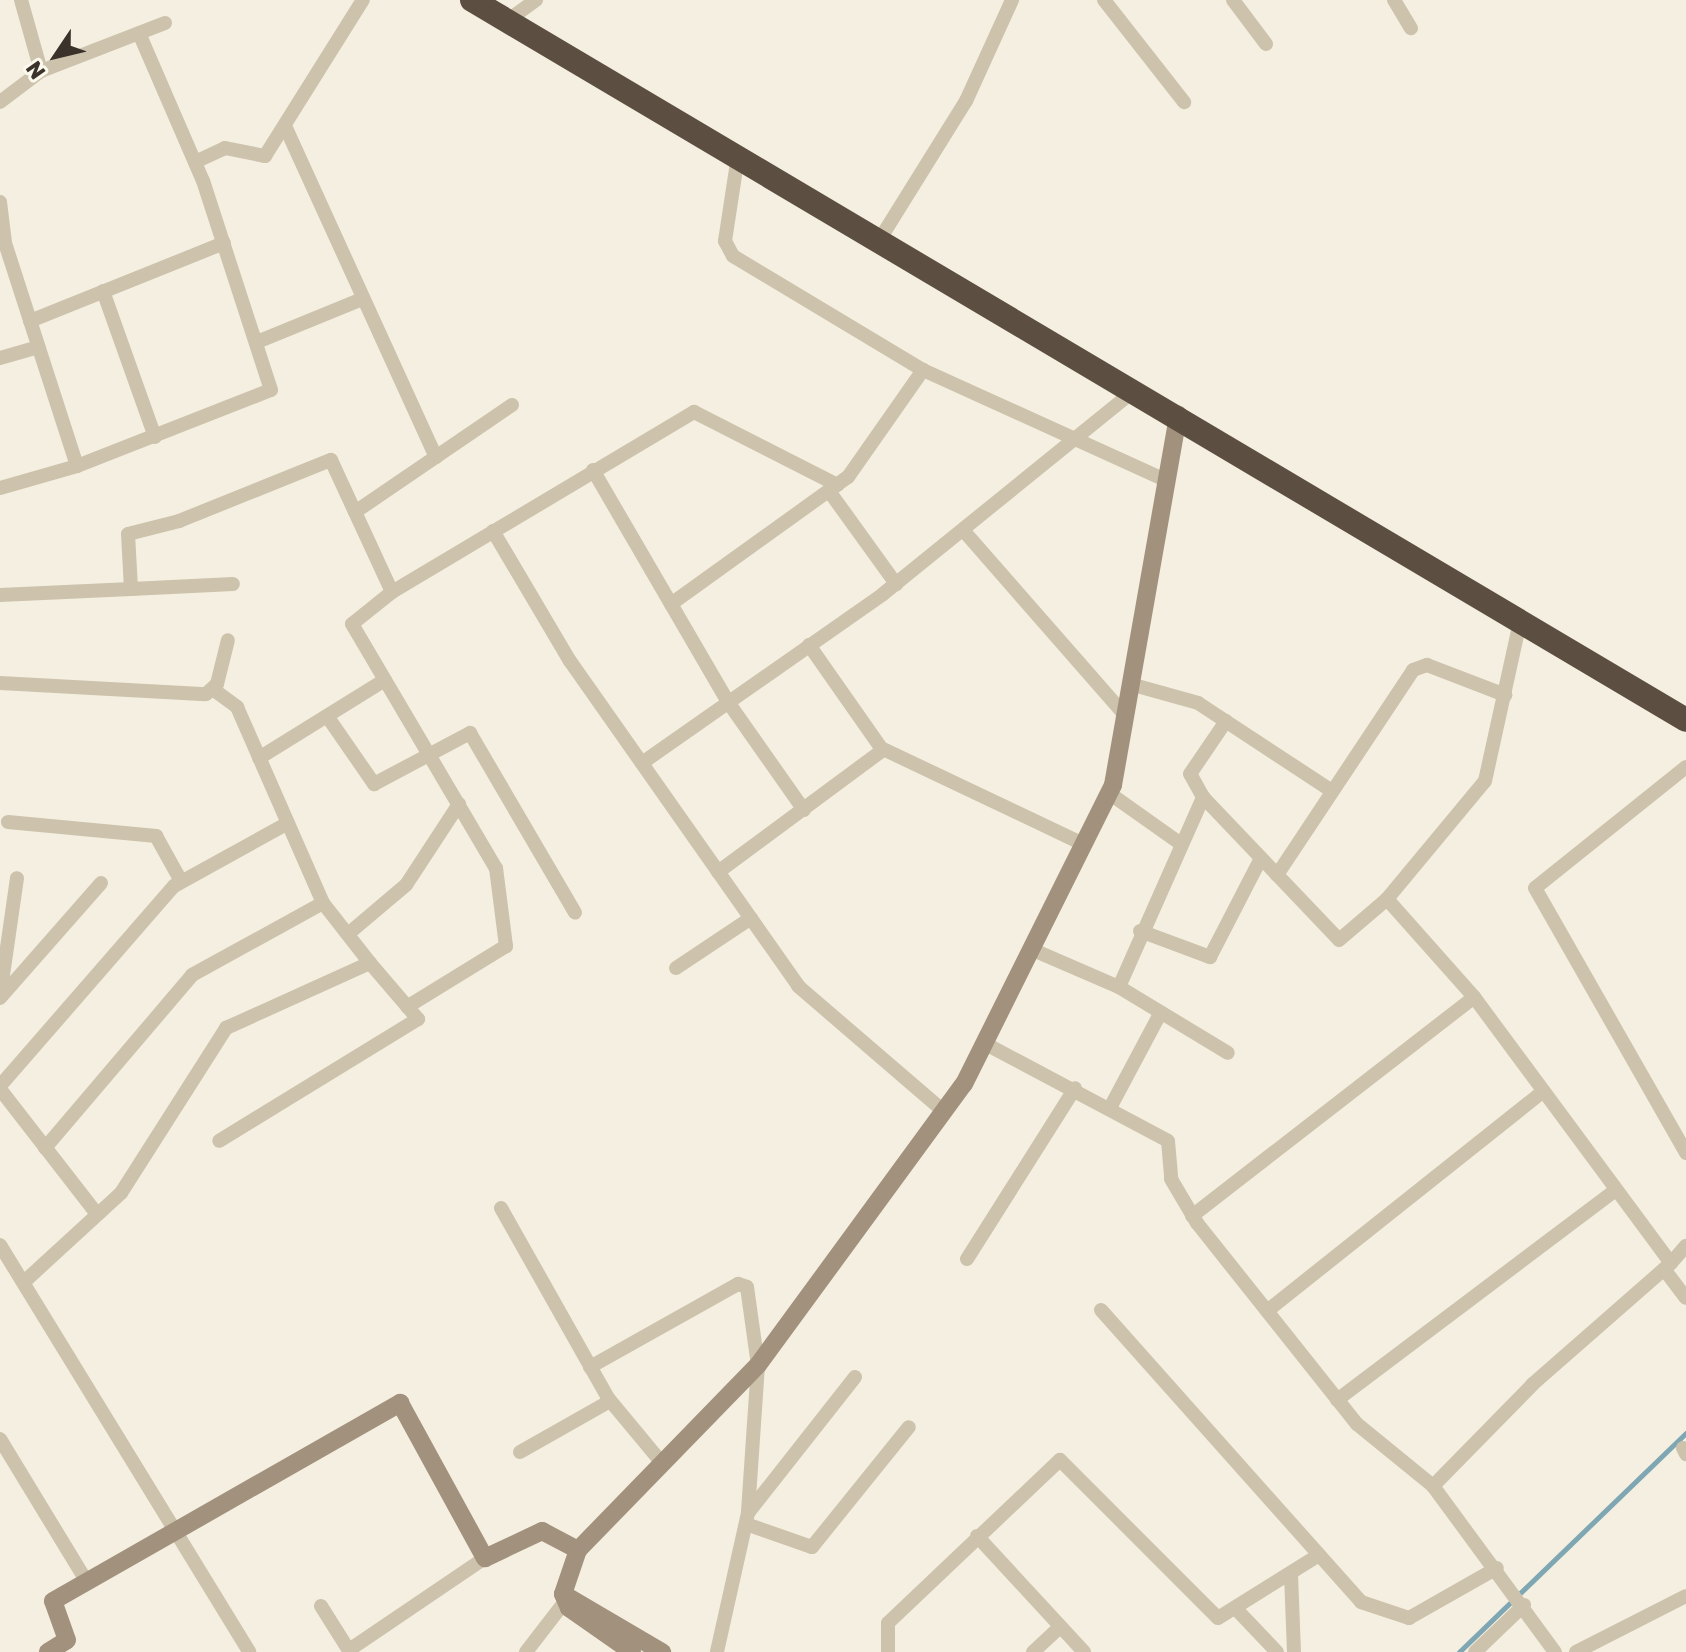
<!DOCTYPE html>
<html>
<head>
<meta charset="utf-8">
<style>
	body { margin:0 }
	#map { position:relative; width:1686px; height:1652px; overflow:hidden; background:#f4efe0; font-family:Rubik,sans-serif }
	div>[style] { position:absolute }
	.stream>* { height:5px; margin:-2.5px; padding:0 2.5px; transform-origin:2.5px; border-radius:2.5px; background:#7ea6b3 }
	.street>* { height:14px; margin:-7px; padding:0 7px; transform-origin:7px; border-radius:7px; background:#cdc2ab }
	.secondary>* { height:18px; margin:-9px; padding:0 9px; transform-origin:9px; border-radius:9px; background:#a2917c }
	.highway>* { height:24px; margin:-12px; padding:0 12px; transform-origin:12px; border-radius:12px; background:#5c4f41 }
	span { translate:-50% -50%; white-space:nowrap; text-align:center; line-height:1.15; -webkit-text-stroke:8px #fbf8ed; paint-order:stroke }
	.north { position:absolute; left:16px; top:16px; width:80px; height:80px; -webkit-text-stroke:6px #fbf8ed; paint-order:stroke; rotate:235deg; font-size:22px; font-weight:700; line-height:32px; text-align:center; color:#3b332b }
	.north::after { content:''; display:block; margin:auto; width:28px; height:36px; background:#3b332b; clip-path:polygon(50% 0,100% 100%,50% 72%,0 100%) }
</style>
</head>
<body>
<div id="map">
	<div class="stream">
		<div style="left:1459px;top:1652px;width:315px;rotate:-44deg"></div>
	</div>
	<div class="street">
		<div style="left:1104px;top:0;width:130px;rotate:51.9deg"></div>
		<div style="left:1233px;top:0;width:55px;rotate:53.1deg"></div>
		<div style="left:1394px;top:0;width:33px;rotate:59deg"></div>
		<div style="left:507px;top:21px;width:36px;rotate:-36deg"></div>
		<div style="left:41px;top:71px;width:133px;rotate:-21.2deg"></div>
		<div style="left:0;top:102px;width:51px;rotate:-37.1deg"></div>
		<div style="left:41px;top:71px;width:74px;rotate:-105.7deg"></div>
		<div style="left:285px;top:126px;width:364px;rotate:65.5deg"></div>
		<div style="left:738px;top:156px;width:86px;rotate:98.7deg"></div>
		<div style="left:725px;top:241px;width:17px;rotate:62deg"></div>
		<div style="left:733px;top:256px;width:222px;rotate:31deg"></div>
		<div style="left:923px;top:370px;width:267px;rotate:24.4deg"></div>
		<div style="left:195px;top:162px;width:33px;rotate:-25deg"></div>
		<div style="left:225px;top:148px;width:41px;rotate:11.3deg"></div>
		<div style="left:265px;top:156px;width:184px;rotate:-57.9deg"></div>
		<div style="left:0;top:202px;width:41px;rotate:83deg"></div>
		<div style="left:5px;top:243px;width:234px;rotate:72.1deg"></div>
		<div style="left:77px;top:466px;width:80px;rotate:164.1deg"></div>
		<div style="left:880px;top:239px;width:163px;rotate:-58.1deg"></div>
		<div style="left:966px;top:101px;width:111px;rotate:-65.5deg"></div>
		<div style="left:103px;top:291px;width:155px;rotate:70.4deg"></div>
		<div style="left:30px;top:321px;width:209px;rotate:-21.9deg"></div>
		<div style="left:257px;top:342px;width:111px;rotate:-22.2deg"></div>
		<div style="left:0;top:358px;width:40px;rotate:-16deg"></div>
		<div style="left:77px;top:466px;width:208px;rotate:-21.4deg"></div>
		<div style="left:271px;top:390px;width:220px;rotate:-108deg"></div>
		<div style="left:203px;top:181px;width:161px;rotate:-113.4deg"></div>
		<div style="left:593px;top:470px;width:268px;rotate:59.8deg"></div>
		<div style="left:728px;top:702px;width:132px;rotate:54.9deg"></div>
		<div style="left:829px;top:491px;width:115px;rotate:54.2deg"></div>
		<div style="left:355px;top:512px;width:190px;rotate:-34.3deg"></div>
		<div style="left:963px;top:530px;width:246px;rotate:48.8deg"></div>
		<div style="left:493px;top:531px;width:151px;rotate:59.4deg"></div>
		<div style="left:570px;top:661px;width:397px;rotate:54.9deg"></div>
		<div style="left:798px;top:986px;width:190px;rotate:40.7deg"></div>
		<div style="left:131px;top:589px;width:102px;rotate:-2.8deg"></div>
		<div style="left:392px;top:592px;width:352px;rotate:-30.8deg"></div>
		<div style="left:694px;top:412px;width:161px;rotate:27deg"></div>
		<div style="left:0;top:595px;width:131px;rotate:-2.6deg"></div>
		<div style="left:131px;top:589px;width:55px;rotate:-93.1deg"></div>
		<div style="left:128px;top:534px;width:53px;rotate:-14.3deg"></div>
		<div style="left:179px;top:521px;width:164px;rotate:-21.9deg"></div>
		<div style="left:331px;top:460px;width:145px;rotate:65.2deg"></div>
		<div style="left:392px;top:592px;width:51px;rotate:141.3deg"></div>
		<div style="left:352px;top:624px;width:283px;rotate:59.5deg"></div>
		<div style="left:496px;top:868px;width:79px;rotate:82.7deg"></div>
		<div style="left:506px;top:946px;width:116px;rotate:148.4deg"></div>
		<div style="left:671px;top:604px;width:218px;rotate:-35.7deg"></div>
		<div style="left:848px;top:477px;width:131px;rotate:-55deg"></div>
		<div style="left:809px;top:645px;width:126px;rotate:55deg"></div>
		<div style="left:881px;top:748px;width:224px;rotate:25.4deg"></div>
		<div style="left:0;top:683px;width:206px;rotate:3.1deg"></div>
		<div style="left:206px;top:694px;width:15px;rotate:-42deg"></div>
		<div style="left:217px;top:684px;width:45px;rotate:-76deg"></div>
		<div style="left:1130px;top:684px;width:71px;rotate:15.6deg"></div>
		<div style="left:1198px;top:703px;width:160px;rotate:33.3deg"></div>
		<div style="left:214px;top:690px;width:29px;rotate:36deg"></div>
		<div style="left:237px;top:707px;width:214px;rotate:66.3deg"></div>
		<div style="left:323px;top:903px;width:76px;rotate:51.9deg"></div>
		<div style="left:327px;top:716px;width:83px;rotate:55.3deg"></div>
		<div style="left:374px;top:784px;width:109px;rotate:-28deg"></div>
		<div style="left:470px;top:733px;width:208px;rotate:59.7deg"></div>
		<div style="left:259px;top:758px;width:148px;rotate:-31.8deg"></div>
		<div style="left:642px;top:763px;width:294px;rotate:-35deg"></div>
		<div style="left:883px;top:594px;width:324px;rotate:-39deg"></div>
		<div style="left:1686px;top:767px;width:193px;rotate:141.3deg"></div>
		<div style="left:1535px;top:888px;width:305px;rotate:60.3deg"></div>
		<div style="left:1109px;top:793px;width:88px;rotate:35.3deg"></div>
		<div style="left:1203px;top:797px;width:26px;rotate:-119deg"></div>
		<div style="left:1190px;top:774px;width:64px;rotate:-55.8deg"></div>
		<div style="left:8px;top:822px;width:149px;rotate:5.4deg"></div>
		<div style="left:156px;top:836px;width:51px;rotate:60.9deg"></div>
		<div style="left:718px;top:872px;width:205px;rotate:-36.5deg"></div>
		<div style="left:1277px;top:875px;width:246px;rotate:-56.4deg"></div>
		<div style="left:1413px;top:670px;width:15px;rotate:-20deg"></div>
		<div style="left:1427px;top:665px;width:84px;rotate:21deg"></div>
		<div style="left:1387px;top:899px;width:153px;rotate:-50.3deg"></div>
		<div style="left:1485px;top:781px;width:163px;rotate:-77.6deg"></div>
		<div style="left:1140px;top:931px;width:75px;rotate:20.4deg"></div>
		<div style="left:1210px;top:957px;width:111px;rotate:-62.7deg"></div>
		<div style="left:348px;top:934px;width:76px;rotate:-40.2deg"></div>
		<div style="left:406px;top:885px;width:97px;rotate:-56.8deg"></div>
		<div style="left:1031px;top:949px;width:96px;rotate:23.4deg"></div>
		<div style="left:1119px;top:987px;width:208px;rotate:-66.1deg"></div>
		<div style="left:1203px;top:797px;width:197px;rotate:46.4deg"></div>
		<div style="left:1339px;top:940px;width:63px;rotate:-40.5deg"></div>
		<div style="left:1387px;top:899px;width:131px;rotate:48.4deg"></div>
		<div style="left:1474px;top:997px;width:331px;rotate:53.5deg"></div>
		<div style="left:1671px;top:1263px;width:184px;rotate:138.8deg"></div>
		<div style="left:1533px;top:1384px;width:143px;rotate:134.4deg"></div>
		<div style="left:1433px;top:1486px;width:206px;rotate:53.7deg"></div>
		<div style="left:676px;top:968px;width:90px;rotate:-33.7deg"></div>
		<div style="left:1119px;top:987px;width:127px;rotate:31.2deg"></div>
		<div style="left:0;top:996px;width:119px;rotate:-81.8deg"></div>
		<div style="left:0;top:998px;width:153px;rotate:-48.7deg"></div>
		<div style="left:984px;top:1043px;width:208px;rotate:28deg"></div>
		<div style="left:1168px;top:1141px;width:38px;rotate:85deg"></div>
		<div style="left:1171px;top:1179px;width:51px;rotate:59.4deg"></div>
		<div style="left:1197px;top:1223px;width:257px;rotate:51.5deg"></div>
		<div style="left:1357px;top:1424px;width:98px;rotate:39.2deg"></div>
		<div style="left:0;top:1086px;width:265px;rotate:-49deg"></div>
		<div style="left:174px;top:886px;width:130px;rotate:-28.9deg"></div>
		<div style="left:0;top:1089px;width:158px;rotate:52.2deg"></div>
		<div style="left:1111px;top:1106px;width:106px;rotate:-62deg"></div>
		<div style="left:45px;top:1148px;width:227px;rotate:-49.6deg"></div>
		<div style="left:192px;top:975px;width:149px;rotate:-28.8deg"></div>
		<div style="left:501px;top:1208px;width:218px;rotate:60.6deg"></div>
		<div style="left:608px;top:1398px;width:85px;rotate:50.3deg"></div>
		<div style="left:1192px;top:1216px;width:357px;rotate:-37.8deg"></div>
		<div style="left:0;top:1245px;width:477px;rotate:58.5deg"></div>
		<div style="left:967px;top:1259px;width:202px;rotate:-57.7deg"></div>
		<div style="left:1671px;top:1263px;width:23px;rotate:-49deg"></div>
		<div style="left:1664px;top:1269px;width:36px;rotate:53deg"></div>
		<div style="left:25px;top:1281px;width:130px;rotate:-42.5deg"></div>
		<div style="left:121px;top:1193px;width:196px;rotate:-57.5deg"></div>
		<div style="left:226px;top:1028px;width:158px;rotate:-24.3deg"></div>
		<div style="left:370px;top:963px;width:74px;rotate:49.4deg"></div>
		<div style="left:418px;top:1019px;width:233px;rotate:148.5deg"></div>
		<div style="left:1101px;top:1310px;width:391px;rotate:48.3deg"></div>
		<div style="left:1361px;top:1602px;width:51px;rotate:18.4deg"></div>
		<div style="left:1409px;top:1618px;width:101px;rotate:-29.6deg"></div>
		<div style="left:1267px;top:1311px;width:352px;rotate:-38.5deg"></div>
		<div style="left:590px;top:1367px;width:170px;rotate:-29.3deg"></div>
		<div style="left:738px;top:1284px;width:9px;rotate:18deg"></div>
		<div style="left:747px;top:1287px;width:79px;rotate:82deg"></div>
		<div style="left:758px;top:1365px;width:148px;rotate:93.9deg"></div>
		<div style="left:748px;top:1513px;width:142px;rotate:102.6deg"></div>
		<div style="left:1337px;top:1400px;width:349px;rotate:-37deg"></div>
		<div style="left:0;top:1439px;width:167px;rotate:58.7deg"></div>
		<div style="left:1683px;top:1448px;width:7px;rotate:63deg"></div>
		<div style="left:520px;top:1452px;width:103px;rotate:-29.5deg"></div>
		<div style="left:748px;top:1513px;width:173px;rotate:-51.8deg"></div>
		<div style="left:746px;top:1524px;width:70px;rotate:19.2deg"></div>
		<div style="left:812px;top:1547px;width:154px;rotate:-51.1deg"></div>
		<div style="left:977px;top:1536px;width:158px;rotate:47.3deg"></div>
		<div style="left:1291px;top:1574px;width:78px;rotate:87.8deg"></div>
		<div style="left:321px;top:1606px;width:54px;rotate:57.8deg"></div>
		<div style="left:1237px;top:1610px;width:58px;rotate:46.4deg"></div>
		<div style="left:349px;top:1650px;width:164px;rotate:-34.1deg"></div>
		<div style="left:526px;top:1652px;width:66px;rotate:-52.4deg"></div>
		<div style="left:888px;top:1652px;width:29px;rotate:-90deg"></div>
		<div style="left:888px;top:1623px;width:237px;rotate:-43.5deg"></div>
		<div style="left:1060px;top:1460px;width:223px;rotate:45deg"></div>
		<div style="left:1218px;top:1618px;width:119px;rotate:-32deg"></div>
		<div style="left:1033px;top:1652px;width:37px;rotate:-43deg"></div>
		<div style="left:1475px;top:1652px;width:68px;rotate:-43.8deg"></div>
		<div style="left:1576px;top:1652px;width:123px;rotate:-27deg"></div>
	</div>
	<div class="secondary">
		<div style="left:563px;top:1594px;width:115px;rotate:30.4deg"></div>
		<div style="left:48px;top:1652px;width:22px;rotate:-32deg"></div>
		<div style="left:67px;top:1640px;width:41px;rotate:-109.7deg"></div>
		<div style="left:53px;top:1601px;width:400px;rotate:-29.7deg"></div>
		<div style="left:400px;top:1403px;width:177px;rotate:61.3deg"></div>
		<div style="left:485px;top:1558px;width:63px;rotate:-25.3deg"></div>
		<div style="left:542px;top:1531px;width:41px;rotate:27.8deg"></div>
		<div style="left:632px;top:1652px;width:77px;rotate:-145.1deg"></div>
		<div style="left:569px;top:1608px;width:15px;rotate:-113deg"></div>
		<div style="left:563px;top:1594px;width:46px;rotate:-71.2deg"></div>
		<div style="left:578px;top:1550px;width:258px;rotate:-45.8deg"></div>
		<div style="left:758px;top:1365px;width:348px;rotate:-53.8deg"></div>
		<div style="left:964px;top:1084px;width:334px;rotate:-63.5deg"></div>
		<div style="left:1113px;top:785px;width:376px;rotate:-80deg"></div>
	</div>
	<div class="highway">
		<div style="left:472px;top:0;width:1411px;rotate:30.67deg"></div>
	</div>
	<div class="north">N</div>
</div>
</body>
</html>
